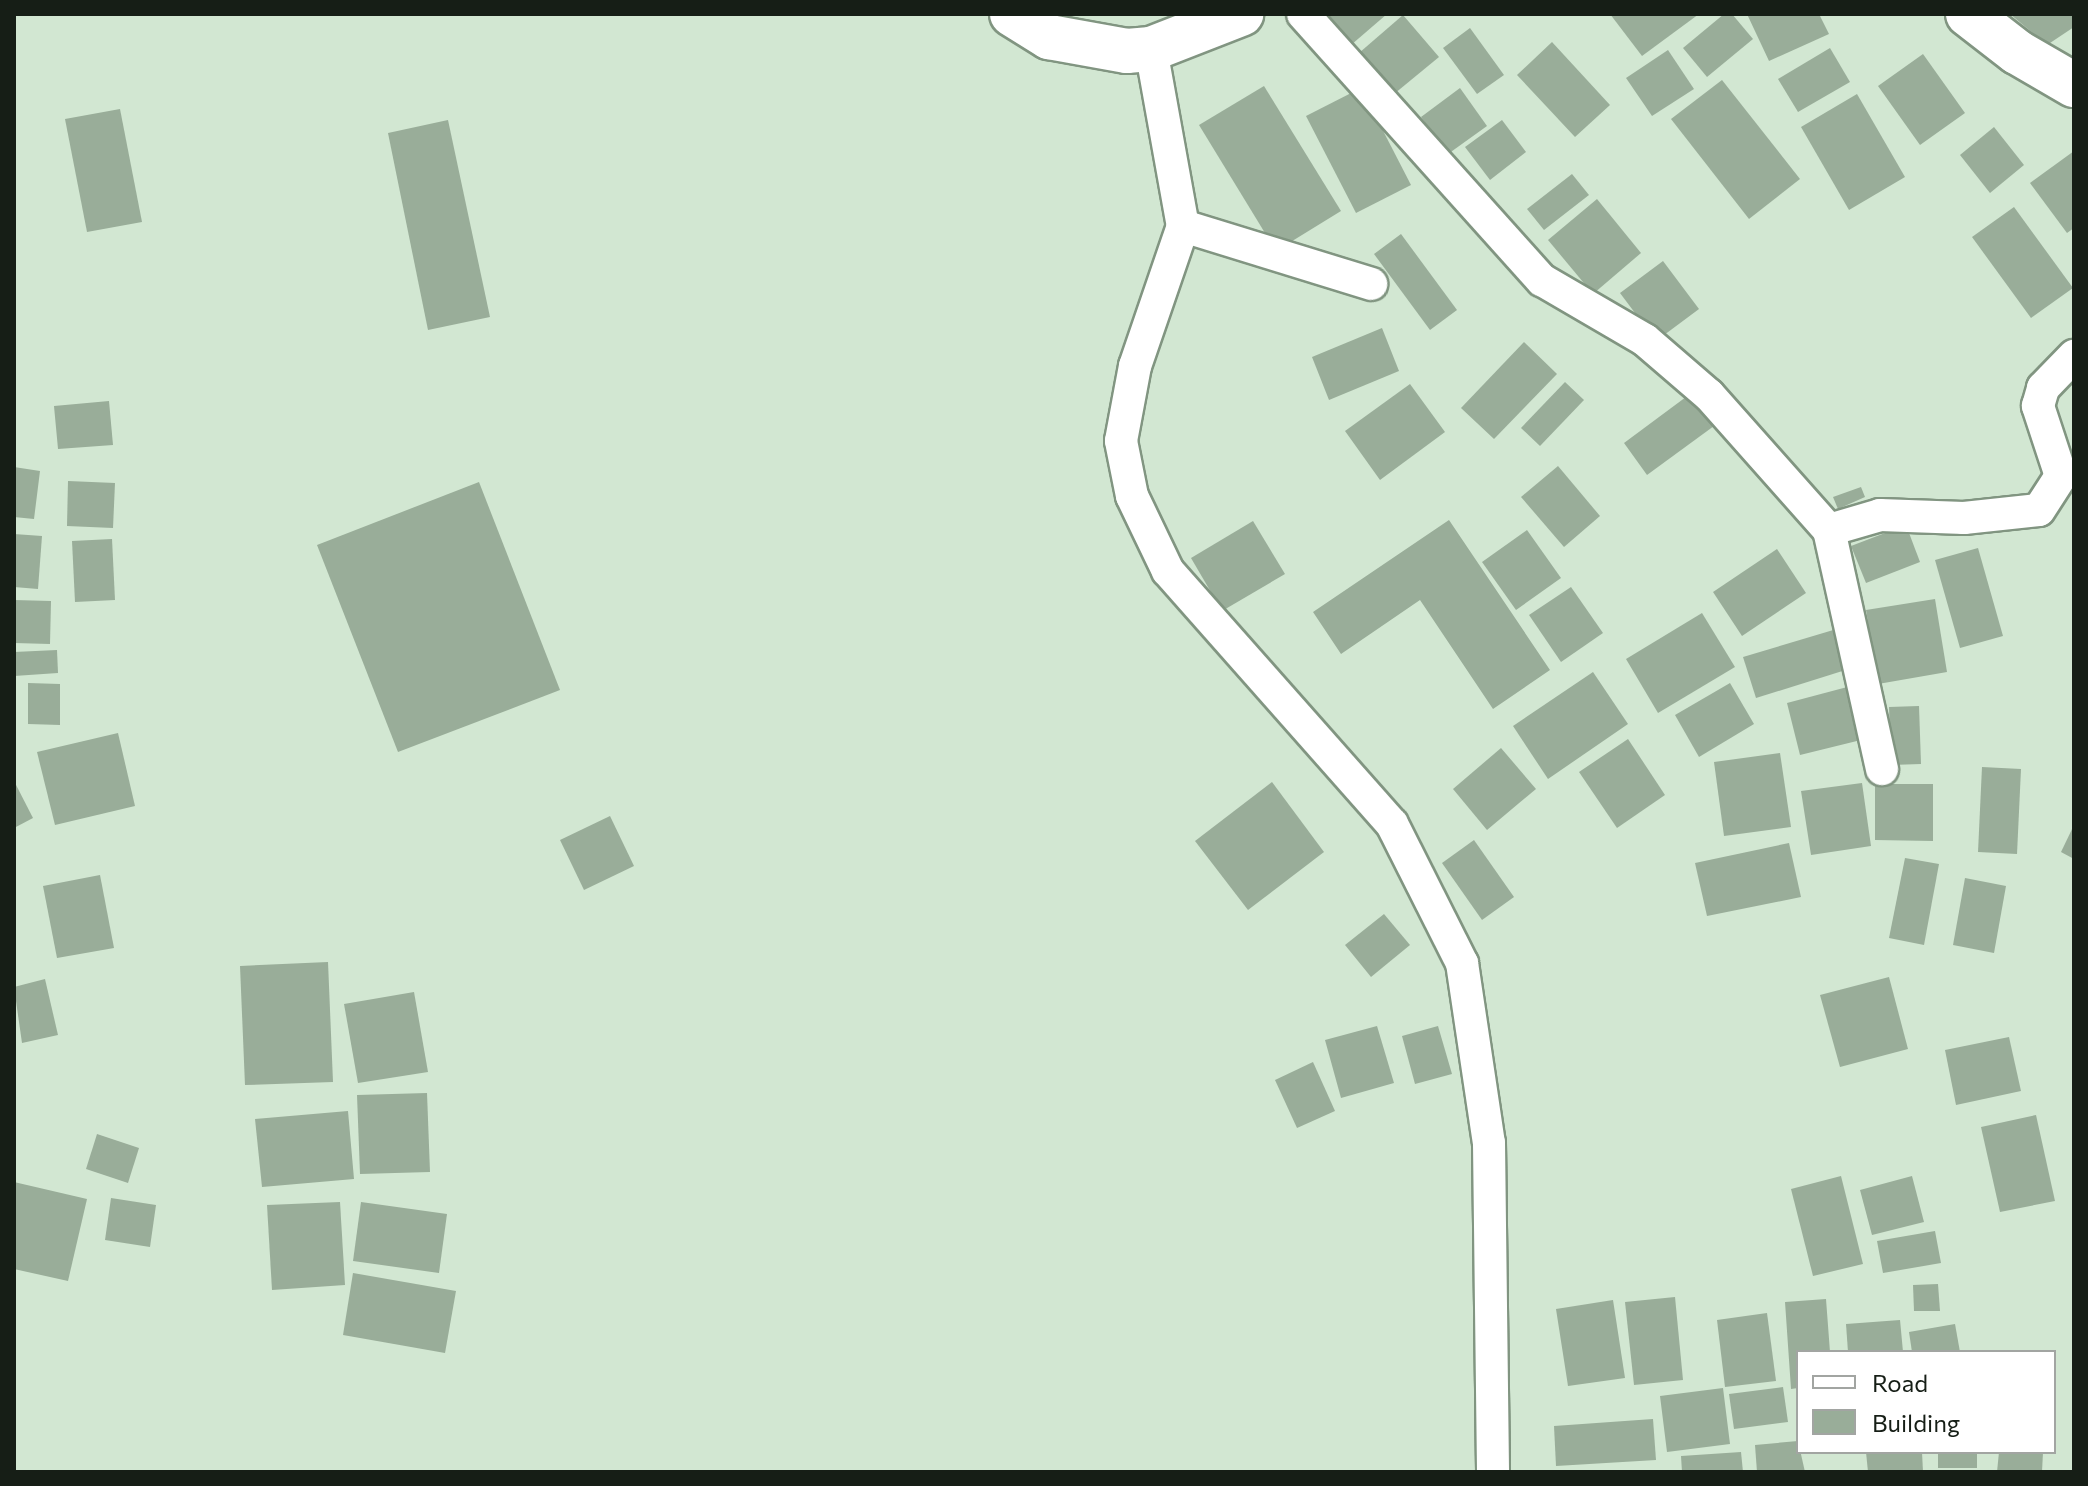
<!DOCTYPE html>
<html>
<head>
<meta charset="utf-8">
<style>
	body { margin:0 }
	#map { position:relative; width:2088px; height:1486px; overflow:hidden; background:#d2e7d2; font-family:Commissioner,sans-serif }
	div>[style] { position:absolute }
	.building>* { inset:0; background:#99ad99 }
	.roads { filter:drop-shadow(2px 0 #819581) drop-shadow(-2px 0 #819581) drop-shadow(0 2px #819581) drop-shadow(0 -2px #819581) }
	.street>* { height:32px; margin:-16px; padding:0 16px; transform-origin:16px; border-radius:16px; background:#fff }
	.primary>* { height:44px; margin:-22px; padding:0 22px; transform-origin:22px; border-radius:22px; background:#fff }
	span { translate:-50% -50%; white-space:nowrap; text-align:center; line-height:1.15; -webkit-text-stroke:8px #fff; paint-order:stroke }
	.frame { position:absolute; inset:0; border:16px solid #161e16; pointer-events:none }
	.legend { position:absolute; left:1796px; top:1350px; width:260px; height:104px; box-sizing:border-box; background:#fff; border:2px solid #a2a5a2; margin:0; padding:10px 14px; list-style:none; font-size:24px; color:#161e16 }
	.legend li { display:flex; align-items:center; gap:16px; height:40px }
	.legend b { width:40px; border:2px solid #a2a5a2 }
</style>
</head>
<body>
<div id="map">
	<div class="building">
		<div style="clip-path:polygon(1325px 14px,1387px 14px,1351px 45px,1322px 19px)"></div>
		<div style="clip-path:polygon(1610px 14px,1699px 14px,1642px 56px)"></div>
		<div style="clip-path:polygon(1724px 14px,1732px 14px,1753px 39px,1707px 77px,1683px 48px)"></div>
		<div style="clip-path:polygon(1747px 14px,1819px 14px,1829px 34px,1769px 61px)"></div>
		<div style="clip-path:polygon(2010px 14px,2074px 14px,2074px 27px,2047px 45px)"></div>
		<div style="clip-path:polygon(1403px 15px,1439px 57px,1394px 94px,1359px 53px)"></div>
		<div style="clip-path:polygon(1470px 28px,1504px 75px,1477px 94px,1443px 48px)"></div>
		<div style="clip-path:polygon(1552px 42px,1610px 105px,1575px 137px,1517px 75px)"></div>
		<div style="clip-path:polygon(1830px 48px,1850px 82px,1798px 112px,1778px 79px)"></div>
		<div style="clip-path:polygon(1668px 50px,1694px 89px,1652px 116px,1626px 78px)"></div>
		<div style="clip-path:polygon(1923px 54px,1965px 113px,1920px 145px,1878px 86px)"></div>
		<div style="clip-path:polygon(1722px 80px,1800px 179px,1749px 219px,1671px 119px)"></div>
		<div style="clip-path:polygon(1264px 86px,1341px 211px,1276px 251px,1199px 125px)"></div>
		<div style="clip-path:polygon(1361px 88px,1411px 185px,1356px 213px,1306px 116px)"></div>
		<div style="clip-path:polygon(1460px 88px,1487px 126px,1448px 154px,1421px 117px)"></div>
		<div style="clip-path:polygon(1857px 94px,1905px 177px,1849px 210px,1801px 127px)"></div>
		<div style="clip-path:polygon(120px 109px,142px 222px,87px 232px,65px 119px)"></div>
		<div style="clip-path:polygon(448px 120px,490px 317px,428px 330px,388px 133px)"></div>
		<div style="clip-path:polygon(1502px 120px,1526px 152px,1490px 180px,1465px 147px)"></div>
		<div style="clip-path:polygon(1994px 127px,2024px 165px,1990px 193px,1960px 155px)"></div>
		<div style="clip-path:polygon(2074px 151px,2074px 228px,2067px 233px,2030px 183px)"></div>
		<div style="clip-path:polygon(1572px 174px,1589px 195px,1544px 230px,1527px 209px)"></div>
		<div style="clip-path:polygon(1597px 199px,1641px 253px,1593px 294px,1548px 240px)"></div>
		<div style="clip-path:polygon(2014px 207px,2073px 288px,2031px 318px,1972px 237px)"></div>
		<div style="clip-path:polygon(1401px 234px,1457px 310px,1430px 330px,1374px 254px)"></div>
		<div style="clip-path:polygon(1663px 261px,1699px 309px,1656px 341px,1620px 293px)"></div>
		<div style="clip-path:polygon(1382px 328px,1399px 371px,1329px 400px,1312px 357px)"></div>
		<div style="clip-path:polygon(1524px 342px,1557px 374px,1494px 439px,1461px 408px)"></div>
		<div style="clip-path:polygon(1565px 382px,1584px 400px,1540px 446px,1521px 428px)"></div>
		<div style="clip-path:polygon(1410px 384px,1445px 432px,1380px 480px,1345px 431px)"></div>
		<div style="clip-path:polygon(1690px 394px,1714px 426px,1647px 475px,1624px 443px)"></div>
		<div style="clip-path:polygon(109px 401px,113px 445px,58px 449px,54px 406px)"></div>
		<div style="clip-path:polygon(1558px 466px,1600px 516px,1564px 547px,1521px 497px)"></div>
		<div style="clip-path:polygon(14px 467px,40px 471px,34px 519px,14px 517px)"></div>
		<div style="clip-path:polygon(68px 481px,115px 483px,113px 528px,67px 526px)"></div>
		<div style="clip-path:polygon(479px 482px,560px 690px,398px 752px,317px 545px)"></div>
		<div style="clip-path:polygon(1861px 487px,1865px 497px,1838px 509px,1833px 497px)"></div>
		<div style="clip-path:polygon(1449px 520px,1550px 670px,1493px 709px,1420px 600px,1341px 654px,1313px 612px)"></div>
		<div style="clip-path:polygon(1253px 521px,1285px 574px,1222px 611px,1191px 558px)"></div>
		<div style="clip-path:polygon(1906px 525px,1920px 562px,1866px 583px,1851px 546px)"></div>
		<div style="clip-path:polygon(1527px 530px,1561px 578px,1516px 610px,1482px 562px)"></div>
		<div style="clip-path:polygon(14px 534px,42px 536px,38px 589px,14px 587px)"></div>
		<div style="clip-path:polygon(112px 539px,115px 600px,75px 602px,72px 541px)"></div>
		<div style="clip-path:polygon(1978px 548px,2003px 636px,1960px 648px,1935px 560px)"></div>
		<div style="clip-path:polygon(1777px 549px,1806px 593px,1742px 636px,1713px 592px)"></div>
		<div style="clip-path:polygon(1571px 587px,1603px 633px,1561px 662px,1529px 615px)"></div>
		<div style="clip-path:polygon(1935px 599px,1947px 672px,1878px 684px,1866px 610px)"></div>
		<div style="clip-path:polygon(14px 600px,51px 601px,50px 644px,14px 643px)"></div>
		<div style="clip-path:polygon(1702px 613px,1735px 667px,1658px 713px,1626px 659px)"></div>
		<div style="clip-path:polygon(1840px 628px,1852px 668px,1756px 698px,1743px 657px)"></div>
		<div style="clip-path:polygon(57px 650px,58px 673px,14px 676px,14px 652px)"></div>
		<div style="clip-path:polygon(1593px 672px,1628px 724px,1548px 779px,1513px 726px)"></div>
		<div style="clip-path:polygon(28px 683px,60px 684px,60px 725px,28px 724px)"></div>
		<div style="clip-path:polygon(1730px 683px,1754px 724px,1699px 757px,1675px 715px)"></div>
		<div style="clip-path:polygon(1851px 686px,1865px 739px,1800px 755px,1787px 703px)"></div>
		<div style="clip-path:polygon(1919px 706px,1921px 764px,1891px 765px,1889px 707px)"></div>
		<div style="clip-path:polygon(118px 733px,135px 806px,55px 825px,37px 752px)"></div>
		<div style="clip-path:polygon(1628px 739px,1665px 795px,1617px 828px,1579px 772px)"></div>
		<div style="clip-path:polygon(1501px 748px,1536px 789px,1487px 830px,1453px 789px)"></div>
		<div style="clip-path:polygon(1780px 753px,1791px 827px,1724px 836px,1714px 762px)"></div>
		<div style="clip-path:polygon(1982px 767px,2021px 769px,2017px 854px,1978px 852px)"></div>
		<div style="clip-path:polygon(14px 781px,33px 818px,14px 828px)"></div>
		<div style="clip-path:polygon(1272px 782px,1324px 852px,1248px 910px,1195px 841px)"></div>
		<div style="clip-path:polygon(1862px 783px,1871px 846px,1811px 855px,1801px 791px)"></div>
		<div style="clip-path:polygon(1875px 784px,1933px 784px,1933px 841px,1875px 840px)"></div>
		<div style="clip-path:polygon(610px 816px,634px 866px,584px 890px,560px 840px)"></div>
		<div style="clip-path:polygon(2074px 825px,2074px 859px,2061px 852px)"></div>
		<div style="clip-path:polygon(1474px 840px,1514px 897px,1482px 920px,1442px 863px)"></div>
		<div style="clip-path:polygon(1789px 843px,1801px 897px,1707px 916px,1695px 863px)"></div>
		<div style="clip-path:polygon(1905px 858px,1939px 864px,1924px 945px,1889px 938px)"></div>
		<div style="clip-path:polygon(100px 875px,114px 948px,57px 958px,43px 886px)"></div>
		<div style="clip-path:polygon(1965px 878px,2006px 886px,1994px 953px,1953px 945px)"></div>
		<div style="clip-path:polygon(1384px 914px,1410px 945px,1371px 977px,1345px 945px)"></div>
		<div style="clip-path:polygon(328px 962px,333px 1082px,245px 1085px,240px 966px)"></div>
		<div style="clip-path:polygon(1889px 977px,1908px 1049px,1840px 1067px,1820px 995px)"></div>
		<div style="clip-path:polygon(45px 979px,58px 1035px,22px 1043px,14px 987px)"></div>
		<div style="clip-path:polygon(414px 992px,428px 1072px,358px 1083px,344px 1004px)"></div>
		<div style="clip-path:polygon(1377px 1026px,1394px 1083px,1341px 1098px,1325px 1040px)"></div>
		<div style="clip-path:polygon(1438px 1026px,1452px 1074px,1415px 1084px,1402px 1036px)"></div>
		<div style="clip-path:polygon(2009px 1037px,2021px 1091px,1956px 1105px,1945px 1050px)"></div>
		<div style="clip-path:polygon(1313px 1062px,1335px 1111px,1297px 1128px,1275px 1080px)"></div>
		<div style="clip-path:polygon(427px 1093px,430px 1172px,360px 1174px,357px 1095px)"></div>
		<div style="clip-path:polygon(348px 1111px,354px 1179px,262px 1187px,255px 1119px)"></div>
		<div style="clip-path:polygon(2036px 1115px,2055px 1201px,2000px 1212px,1981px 1127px)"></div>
		<div style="clip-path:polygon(97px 1134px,139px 1148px,128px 1183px,86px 1169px)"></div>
		<div style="clip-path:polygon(1841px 1176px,1863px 1264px,1813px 1276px,1791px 1189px)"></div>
		<div style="clip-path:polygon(1912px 1176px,1924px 1222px,1872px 1235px,1860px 1190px)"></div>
		<div style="clip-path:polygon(14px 1182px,87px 1199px,68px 1281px,14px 1269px)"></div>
		<div style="clip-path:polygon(111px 1198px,156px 1205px,150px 1247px,105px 1240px)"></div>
		<div style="clip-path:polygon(340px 1202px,345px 1285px,272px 1290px,267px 1205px)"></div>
		<div style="clip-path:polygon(361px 1202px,447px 1214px,439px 1273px,353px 1261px)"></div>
		<div style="clip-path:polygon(1935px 1231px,1941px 1263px,1883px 1273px,1877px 1241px)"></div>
		<div style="clip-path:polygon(353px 1273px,456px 1291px,445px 1353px,343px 1335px)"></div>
		<div style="clip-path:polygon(1938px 1284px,1940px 1311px,1914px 1311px,1913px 1285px)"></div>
		<div style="clip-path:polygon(1675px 1297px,1683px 1380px,1634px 1385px,1625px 1302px)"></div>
		<div style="clip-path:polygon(1826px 1299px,1830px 1352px,1798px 1352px,1798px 1388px,1791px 1389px,1785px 1302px)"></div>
		<div style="clip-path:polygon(1613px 1300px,1625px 1378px,1568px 1386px,1556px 1309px)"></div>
		<div style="clip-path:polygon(1767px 1313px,1776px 1381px,1725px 1387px,1717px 1320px)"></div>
		<div style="clip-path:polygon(1900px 1320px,1903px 1352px,1848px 1352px,1846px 1324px)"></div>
		<div style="clip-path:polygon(1955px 1324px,1960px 1352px,1912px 1352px,1909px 1332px)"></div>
		<div style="clip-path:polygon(1783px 1387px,1788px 1422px,1734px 1429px,1729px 1394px)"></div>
		<div style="clip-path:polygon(1723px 1388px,1730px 1444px,1667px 1452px,1660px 1396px)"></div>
		<div style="clip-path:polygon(1653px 1419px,1656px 1460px,1556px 1466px,1554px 1426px)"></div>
		<div style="clip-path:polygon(1798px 1441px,1805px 1472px,1757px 1472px,1755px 1445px)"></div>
		<div style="clip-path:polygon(1741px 1452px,1743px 1472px,1682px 1472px,1681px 1456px)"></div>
		<div style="clip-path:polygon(1866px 1452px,1922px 1452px,1923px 1472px,1868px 1472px)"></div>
		<div style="clip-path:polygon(1938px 1452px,1977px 1452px,1977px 1468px,1938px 1468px)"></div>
		<div style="clip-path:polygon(1999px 1452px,2043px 1452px,2042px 1472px,1997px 1472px)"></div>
	</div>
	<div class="roads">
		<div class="street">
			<div style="left:1303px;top:14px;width:358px;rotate:48.1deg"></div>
			<div style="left:1542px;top:280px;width:119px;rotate:30.2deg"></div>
			<div style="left:1645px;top:340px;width:84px;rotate:40.7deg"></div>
			<div style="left:1709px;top:395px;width:181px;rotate:48.4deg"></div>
			<div style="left:1829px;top:530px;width:53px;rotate:-16.4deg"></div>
			<div style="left:1880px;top:515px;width:84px;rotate:2deg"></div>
			<div style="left:1964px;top:518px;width:75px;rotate:-6.1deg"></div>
			<div style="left:2039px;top:510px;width:40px;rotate:-57.1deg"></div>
			<div style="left:2061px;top:476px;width:74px;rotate:-108.2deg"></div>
			<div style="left:2038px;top:406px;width:19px;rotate:-74deg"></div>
			<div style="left:2043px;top:388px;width:45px;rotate:-45.9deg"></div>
			<div style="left:1151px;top:49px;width:180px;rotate:79.8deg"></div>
			<div style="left:1183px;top:226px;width:148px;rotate:108.9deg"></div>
			<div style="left:1135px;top:366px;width:76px;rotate:100.6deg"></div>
			<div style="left:1121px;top:441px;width:56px;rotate:78.7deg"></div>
			<div style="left:1132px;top:496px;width:83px;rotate:64.4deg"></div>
			<div style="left:1168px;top:571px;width:338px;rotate:48.5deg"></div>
			<div style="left:1392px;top:824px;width:156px;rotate:63.3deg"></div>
			<div style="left:1462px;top:963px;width:182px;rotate:81.5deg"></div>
			<div style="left:1489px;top:1143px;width:329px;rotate:89.3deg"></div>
			<div style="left:1183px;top:226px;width:197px;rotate:17.1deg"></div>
			<div style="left:1829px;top:530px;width:245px;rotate:77.5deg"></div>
		</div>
		<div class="primary">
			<div style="left:1012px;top:14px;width:44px;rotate:31.9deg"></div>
			<div style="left:1049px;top:37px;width:79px;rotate:10.2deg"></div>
			<div style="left:1127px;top:51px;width:24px;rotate:-5deg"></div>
			<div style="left:1151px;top:49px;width:97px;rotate:-21.3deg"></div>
			<div style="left:1968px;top:14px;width:62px;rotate:37.8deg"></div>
			<div style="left:2017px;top:52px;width:66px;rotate:30.1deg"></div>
		</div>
	</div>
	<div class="frame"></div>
	<ul class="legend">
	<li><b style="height:10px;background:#fff"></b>Road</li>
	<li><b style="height:22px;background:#99ad99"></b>Building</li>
	</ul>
</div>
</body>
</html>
